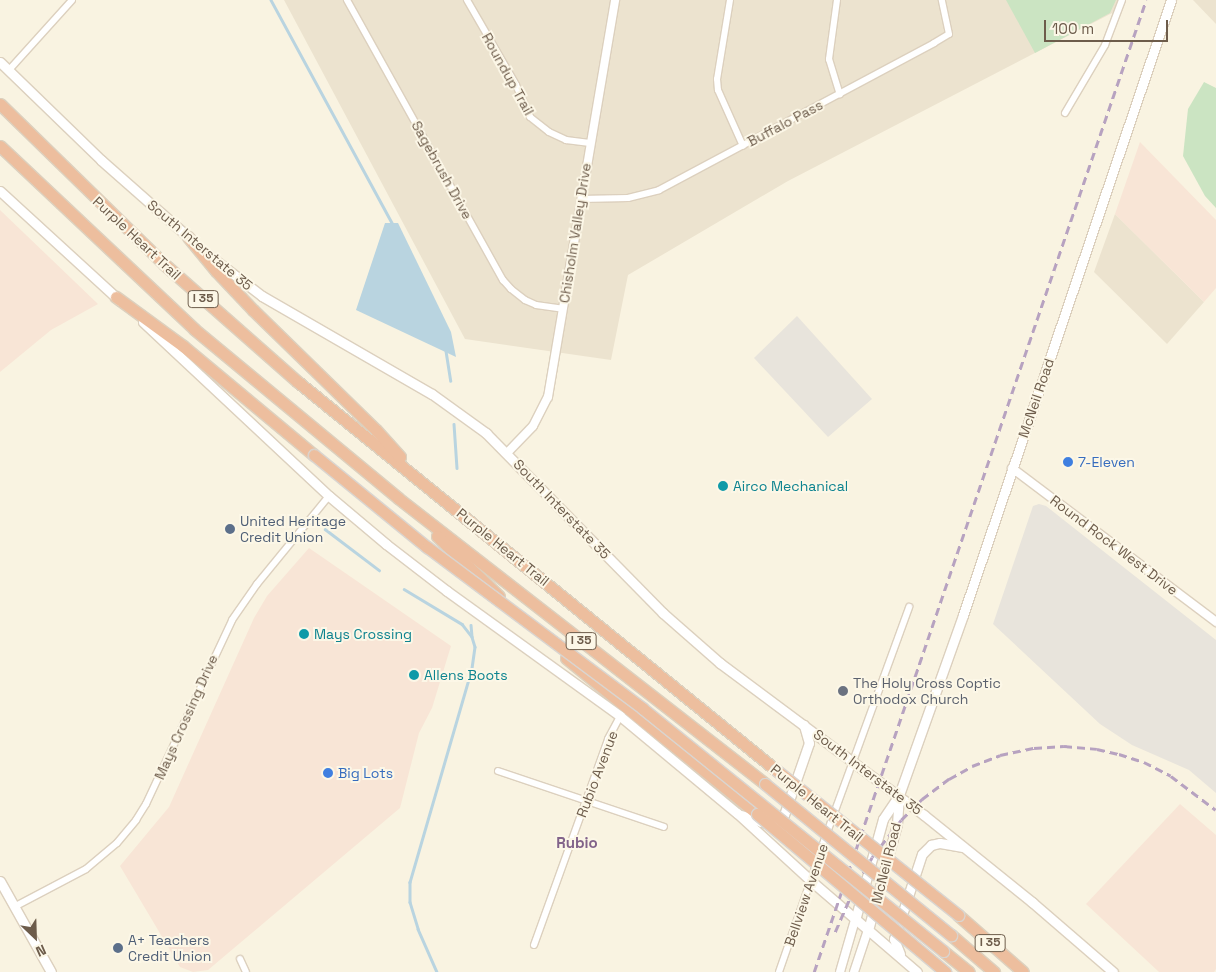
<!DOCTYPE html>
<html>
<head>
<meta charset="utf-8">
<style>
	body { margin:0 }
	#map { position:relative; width:1216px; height:972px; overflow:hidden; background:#f9f3e1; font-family:"Space Grotesk",sans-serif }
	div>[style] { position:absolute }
	.residential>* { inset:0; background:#ece3cf }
	.commercial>* { inset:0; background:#f8e5d6 }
	.industrial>* { inset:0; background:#e8e4dc }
	.green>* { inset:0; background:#cbe4c2 }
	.water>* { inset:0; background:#b9d4e0 }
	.stream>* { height:2.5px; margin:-1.25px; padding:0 1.25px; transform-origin:1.25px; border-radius:1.25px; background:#b9d4e0 }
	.roads { filter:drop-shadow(1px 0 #dcd0be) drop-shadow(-1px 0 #dcd0be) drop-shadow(0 1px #dcd0be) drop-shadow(0 -1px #dcd0be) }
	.minor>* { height:6px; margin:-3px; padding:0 3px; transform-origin:3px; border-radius:3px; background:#fff }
	.tertiary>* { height:8px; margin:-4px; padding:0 4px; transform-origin:4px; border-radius:4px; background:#fff }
	.secondary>* { height:9px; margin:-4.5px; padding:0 4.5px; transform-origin:4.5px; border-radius:4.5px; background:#fff }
	.motorway>* { height:11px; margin:-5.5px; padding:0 5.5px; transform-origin:5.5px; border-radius:5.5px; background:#edbe9e }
	.rail>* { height:2.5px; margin-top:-1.25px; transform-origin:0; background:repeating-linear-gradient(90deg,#b7a2c0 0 8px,transparent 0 13px) }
	.bridges { filter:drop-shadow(1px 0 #d9d5d0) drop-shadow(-1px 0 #d9d5d0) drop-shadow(0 1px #d9d5d0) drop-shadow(0 -1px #d9d5d0) }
	.motorway-bridge>* { height:11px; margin:-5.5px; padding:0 5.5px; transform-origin:5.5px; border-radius:5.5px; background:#edbe9e }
	.dots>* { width:14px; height:14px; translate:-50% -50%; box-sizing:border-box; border:2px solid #fcf7e7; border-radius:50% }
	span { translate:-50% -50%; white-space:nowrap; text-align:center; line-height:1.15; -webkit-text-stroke:4px #fcf7e7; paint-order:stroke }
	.shield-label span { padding:1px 4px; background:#fcf7e7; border:1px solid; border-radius:4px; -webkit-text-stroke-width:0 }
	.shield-label { font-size:12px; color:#6d5c4b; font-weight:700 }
	.street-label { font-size:14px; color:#6d5c4b }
	.shop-label { font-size:14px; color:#366cbe }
	.left { translate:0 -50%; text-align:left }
	.culture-label { font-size:14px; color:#0d838f }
	.service-label { font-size:14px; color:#4e5e75 }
	.worship-label { font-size:14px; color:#5b616d }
	.neighbourhood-label { font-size:15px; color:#82638a; font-weight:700 }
	.north { position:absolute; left:10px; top:912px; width:50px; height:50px; -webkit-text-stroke:4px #fcf7e7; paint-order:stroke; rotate:156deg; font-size:14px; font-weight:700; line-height:20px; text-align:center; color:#6d5c4b }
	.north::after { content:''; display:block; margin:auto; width:18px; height:22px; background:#6d5c4b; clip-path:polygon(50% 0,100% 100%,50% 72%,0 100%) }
	.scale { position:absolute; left:1044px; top:20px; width:124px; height:22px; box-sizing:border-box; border:2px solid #6d5c4b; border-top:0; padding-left:6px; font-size:15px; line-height:18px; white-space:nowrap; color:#6d5c4b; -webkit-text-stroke:4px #fcf7e7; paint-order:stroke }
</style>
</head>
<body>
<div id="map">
	<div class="residential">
		<div style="clip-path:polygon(284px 0,1121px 0,1118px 10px,788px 181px,628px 275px,611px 360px,465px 339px)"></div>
		<div style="clip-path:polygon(1193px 0,1216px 0,1216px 24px)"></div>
		<div style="clip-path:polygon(1115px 214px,1204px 302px,1167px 344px,1094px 272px)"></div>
	</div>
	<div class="commercial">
		<div style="clip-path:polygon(1140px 142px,1216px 220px,1216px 288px,1204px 302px,1115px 214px)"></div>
		<div style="clip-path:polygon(0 210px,98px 304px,51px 330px,0 372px)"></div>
		<div style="clip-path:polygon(309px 548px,451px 646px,432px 708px,419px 733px,400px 808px,208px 970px,193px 972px,180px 967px,120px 866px,169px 807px,254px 618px,267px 596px)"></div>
		<div style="clip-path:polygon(1180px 804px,1216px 835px,1216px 969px,1214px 972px,1159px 972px,1086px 904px)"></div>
	</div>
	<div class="industrial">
		<div style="clip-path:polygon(797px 316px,872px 399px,828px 437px,754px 358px)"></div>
		<div style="clip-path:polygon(1039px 504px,1046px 506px,1216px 640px,1216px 793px,1189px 770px,1132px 745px,1100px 724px,993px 624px,1033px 506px)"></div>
	</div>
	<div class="green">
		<div style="clip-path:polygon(1006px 0,1116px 0,1110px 13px,1035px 53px)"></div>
		<div style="clip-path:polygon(1204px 82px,1216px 88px,1216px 208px,1205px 196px,1183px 156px,1188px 109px)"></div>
	</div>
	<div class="water">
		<div style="clip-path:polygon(385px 223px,398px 223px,451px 332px,456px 357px,356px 310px)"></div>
	</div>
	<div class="stream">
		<div style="left:271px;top:0;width:256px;rotate:61.5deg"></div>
		<div style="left:446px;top:351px;width:30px;rotate:81deg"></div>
		<div style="left:454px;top:424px;width:44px;rotate:86.1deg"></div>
		<div style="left:325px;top:529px;width:68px;rotate:37.2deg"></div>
		<div style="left:404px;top:589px;width:68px;rotate:31.1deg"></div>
		<div style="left:462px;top:624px;width:16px;rotate:52deg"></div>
		<div style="left:472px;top:637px;width:10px;rotate:73deg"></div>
		<div style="left:475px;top:647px;width:22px;rotate:98deg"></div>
		<div style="left:472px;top:669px;width:222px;rotate:106.2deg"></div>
		<div style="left:410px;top:882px;width:20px;rotate:90deg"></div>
		<div style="left:410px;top:902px;width:28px;rotate:73deg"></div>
		<div style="left:418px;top:929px;width:47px;rotate:66.2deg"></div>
		<div style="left:471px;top:625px;width:11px;rotate:85deg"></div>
	</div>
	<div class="roads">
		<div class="minor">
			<div style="left:347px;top:0;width:321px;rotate:60.9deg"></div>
			<div style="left:503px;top:280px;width:12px;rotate:48deg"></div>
			<div style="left:511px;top:289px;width:18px;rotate:38deg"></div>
			<div style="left:525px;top:300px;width:12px;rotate:24deg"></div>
			<div style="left:536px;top:305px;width:27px;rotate:8deg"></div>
			<div style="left:467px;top:0;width:98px;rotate:60deg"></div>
			<div style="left:516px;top:85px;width:35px;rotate:66deg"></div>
			<div style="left:530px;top:117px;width:24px;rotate:38deg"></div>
			<div style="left:549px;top:132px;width:19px;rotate:25deg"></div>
			<div style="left:566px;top:140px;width:24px;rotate:7deg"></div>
			<div style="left:730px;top:0;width:80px;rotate:99.3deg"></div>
			<div style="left:717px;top:79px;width:11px;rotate:85deg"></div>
			<div style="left:718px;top:90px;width:61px;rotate:65.9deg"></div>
			<div style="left:837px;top:0;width:60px;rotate:97.7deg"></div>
			<div style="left:829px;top:59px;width:37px;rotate:73deg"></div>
			<div style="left:9px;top:70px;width:94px;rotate:-48deg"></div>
			<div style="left:1065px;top:113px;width:79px;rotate:-59.5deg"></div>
			<div style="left:1105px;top:45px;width:48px;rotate:-69.3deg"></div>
			<div style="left:581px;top:199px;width:47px;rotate:-1.2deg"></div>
			<div style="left:628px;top:198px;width:32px;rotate:-14deg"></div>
			<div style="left:659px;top:190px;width:312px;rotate:-28.1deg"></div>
			<div style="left:934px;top:43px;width:17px;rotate:-31deg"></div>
			<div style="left:949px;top:34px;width:35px;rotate:-102deg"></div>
			<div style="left:498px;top:771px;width:175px;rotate:18.6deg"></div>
			<div style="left:820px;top:852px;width:261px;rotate:-70deg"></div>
			<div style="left:14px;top:907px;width:81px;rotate:-27.8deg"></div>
			<div style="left:86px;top:869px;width:40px;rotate:-40deg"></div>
			<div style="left:117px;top:843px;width:30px;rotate:-50deg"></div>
			<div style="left:136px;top:820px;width:19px;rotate:-58deg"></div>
			<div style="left:146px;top:804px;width:203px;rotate:-64.9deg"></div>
			<div style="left:232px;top:620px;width:44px;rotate:-55.2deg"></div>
			<div style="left:257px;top:584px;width:114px;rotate:-50.7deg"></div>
			<div style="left:534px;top:945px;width:219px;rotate:-70.2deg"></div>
			<div style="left:608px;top:739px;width:26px;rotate:-62deg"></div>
			<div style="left:240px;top:959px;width:14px;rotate:65deg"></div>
			<div style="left:779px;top:972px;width:116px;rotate:-70.9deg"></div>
		</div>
		<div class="tertiary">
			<div style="left:507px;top:453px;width:37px;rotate:-46deg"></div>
			<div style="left:533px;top:426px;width:33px;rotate:-63deg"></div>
			<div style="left:548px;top:397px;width:403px;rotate:-80.4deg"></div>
			<div style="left:1012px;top:468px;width:256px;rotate:37deg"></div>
			<div style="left:840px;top:972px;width:54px;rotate:-73.9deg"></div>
			<div style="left:854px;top:972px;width:44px;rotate:-71.6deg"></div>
		</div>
		<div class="secondary">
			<div style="left:0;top:62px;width:141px;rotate:44.1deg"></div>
			<div style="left:101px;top:160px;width:123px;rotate:41.4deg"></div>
			<div style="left:0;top:191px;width:163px;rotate:42.5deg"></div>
			<div style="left:206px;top:253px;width:71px;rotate:37.5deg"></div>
			<div style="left:262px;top:296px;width:196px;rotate:30deg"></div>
			<div style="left:432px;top:394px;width:67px;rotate:35.8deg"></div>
			<div style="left:486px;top:433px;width:252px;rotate:45.5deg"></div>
			<div style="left:663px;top:613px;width:76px;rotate:41.3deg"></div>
			<div style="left:720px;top:663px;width:254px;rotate:36.7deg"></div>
			<div style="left:924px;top:815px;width:139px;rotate:38.9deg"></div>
			<div style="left:1032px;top:902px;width:107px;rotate:40.8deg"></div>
			<div style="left:143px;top:322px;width:255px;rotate:43.1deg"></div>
			<div style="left:329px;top:496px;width:75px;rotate:40.1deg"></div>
			<div style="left:386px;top:544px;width:77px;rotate:37.6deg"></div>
			<div style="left:447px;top:591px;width:213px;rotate:35.8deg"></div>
			<div style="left:620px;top:716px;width:152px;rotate:39.7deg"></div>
			<div style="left:737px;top:813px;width:99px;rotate:42.5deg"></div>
			<div style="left:810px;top:880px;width:141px;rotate:40.7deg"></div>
			<div style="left:741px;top:815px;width:21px;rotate:19deg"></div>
			<div style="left:761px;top:822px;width:10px;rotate:6deg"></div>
			<div style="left:771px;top:823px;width:15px;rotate:-32deg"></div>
			<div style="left:784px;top:815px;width:76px;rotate:-70.9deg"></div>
			<div style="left:809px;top:743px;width:19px;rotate:-106deg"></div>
			<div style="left:0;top:881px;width:104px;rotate:60.7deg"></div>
			<div style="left:855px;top:920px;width:105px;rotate:-74.5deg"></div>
			<div style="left:883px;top:819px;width:29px;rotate:-56deg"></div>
			<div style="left:899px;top:795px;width:191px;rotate:-70.4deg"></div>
			<div style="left:963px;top:615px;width:649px;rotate:-71.31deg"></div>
			<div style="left:868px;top:930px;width:110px;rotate:-74.7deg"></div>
			<div style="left:897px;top:824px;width:26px;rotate:-86deg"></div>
			<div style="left:900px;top:954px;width:16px;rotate:-112deg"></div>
			<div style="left:894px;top:939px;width:89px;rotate:-71.8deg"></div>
			<div style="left:922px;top:854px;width:13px;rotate:-45deg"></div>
			<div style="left:931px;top:845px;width:9px;rotate:-13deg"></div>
			<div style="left:940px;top:843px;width:23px;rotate:10deg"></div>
		</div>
		<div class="motorway">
			<div style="left:0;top:104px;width:229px;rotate:44.3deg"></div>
			<div style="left:164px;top:264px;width:179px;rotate:41.4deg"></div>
			<div style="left:298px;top:382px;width:616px;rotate:39.07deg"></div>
			<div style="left:0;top:146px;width:267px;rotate:43.3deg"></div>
			<div style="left:194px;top:329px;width:265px;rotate:39.6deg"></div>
			<div style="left:398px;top:498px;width:465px;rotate:37.9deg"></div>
			<div style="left:188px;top:237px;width:44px;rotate:50.5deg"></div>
			<div style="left:216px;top:271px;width:54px;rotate:46.5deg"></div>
			<div style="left:253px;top:310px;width:172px;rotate:44.3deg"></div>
			<div style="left:376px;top:430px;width:36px;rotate:48deg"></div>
			<div style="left:116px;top:297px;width:83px;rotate:36.2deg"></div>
			<div style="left:183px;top:346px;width:170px;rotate:39.8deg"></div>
			<div style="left:437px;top:536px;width:86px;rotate:44.1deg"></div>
			<div style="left:566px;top:658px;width:247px;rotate:39.2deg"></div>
			<div style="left:958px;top:915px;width:86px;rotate:41.2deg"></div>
			<div style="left:951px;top:935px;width:57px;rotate:40.7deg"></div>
			<div style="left:943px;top:951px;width:33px;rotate:39deg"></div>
		</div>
	</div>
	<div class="rail">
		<div style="left:835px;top:932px;width:52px;rotate:-66.4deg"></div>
		<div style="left:856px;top:884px;width:31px;rotate:-59deg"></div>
		<div style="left:872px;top:857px;width:47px;rotate:-51.9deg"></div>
		<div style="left:901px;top:820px;width:30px;rotate:-45deg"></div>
		<div style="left:922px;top:799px;width:34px;rotate:-37deg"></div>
		<div style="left:949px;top:779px;width:26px;rotate:-29deg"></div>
		<div style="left:972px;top:766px;width:30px;rotate:-21deg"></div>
		<div style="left:1000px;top:755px;width:35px;rotate:-12deg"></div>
		<div style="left:1034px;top:748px;width:30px;rotate:-4deg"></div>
		<div style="left:1064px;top:746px;width:33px;rotate:5deg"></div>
		<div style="left:1097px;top:749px;width:23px;rotate:13deg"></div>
		<div style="left:1119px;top:754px;width:26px;rotate:18deg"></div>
		<div style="left:1144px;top:762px;width:30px;rotate:27deg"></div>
		<div style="left:1171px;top:776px;width:56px;rotate:37.1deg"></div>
		<div style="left:814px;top:972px;width:1027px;rotate:-71.14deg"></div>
	</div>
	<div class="bridges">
		<div class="motorway-bridge">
			<div style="left:314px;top:455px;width:146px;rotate:39.2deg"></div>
			<div style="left:427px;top:547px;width:269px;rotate:36.8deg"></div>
			<div style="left:642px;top:708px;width:387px;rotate:38.9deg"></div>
			<div style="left:776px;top:770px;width:233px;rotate:38.5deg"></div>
			<div style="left:765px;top:784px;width:240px;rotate:39.1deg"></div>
			<div style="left:757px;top:814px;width:246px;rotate:40deg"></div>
		</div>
	</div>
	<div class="dots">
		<div style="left:1068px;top:462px;background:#3f7fe0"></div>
		<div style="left:723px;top:486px;background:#0f9aa8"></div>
		<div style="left:230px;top:529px;background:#5c6f8a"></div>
		<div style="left:304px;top:634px;background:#0f9aa8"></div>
		<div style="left:414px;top:675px;background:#0f9aa8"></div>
		<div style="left:843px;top:691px;background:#6b7280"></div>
		<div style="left:328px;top:773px;background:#3f7fe0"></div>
		<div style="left:118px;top:948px;background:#5c6f8a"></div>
	</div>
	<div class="shield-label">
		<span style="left:203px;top:299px">I 35</span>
		<span style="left:581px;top:641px">I 35</span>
		<span style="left:990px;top:943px">I 35</span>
	</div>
	<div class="street-label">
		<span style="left:508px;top:74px;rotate:61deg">Roundup Trail</span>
		<span style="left:785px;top:123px;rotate:-28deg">Buffalo Pass</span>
		<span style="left:442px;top:170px;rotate:61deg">Sagebrush Drive</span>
		<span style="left:575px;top:233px;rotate:-81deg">Chisholm Valley Drive</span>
		<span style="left:137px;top:238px;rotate:43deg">Purple Heart Trail</span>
		<span style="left:200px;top:245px;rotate:40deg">South Interstate 35</span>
		<span style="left:1036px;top:398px;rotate:-71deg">McNeil Road</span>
		<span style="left:562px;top:509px;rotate:46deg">South Interstate 35</span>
		<span style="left:1114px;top:545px;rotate:37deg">Round Rock West Drive</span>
		<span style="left:503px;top:547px;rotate:39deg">Purple Heart Trail</span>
		<span style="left:186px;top:717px;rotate:-66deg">Mays Crossing Drive</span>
		<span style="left:868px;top:772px;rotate:37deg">South Interstate 35</span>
		<span style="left:597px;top:774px;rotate:-69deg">Rubio Avenue</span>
		<span style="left:817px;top:803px;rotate:39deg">Purple Heart Trail</span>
		<span style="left:886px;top:863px;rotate:-76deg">McNeil Road</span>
		<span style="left:806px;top:895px;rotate:-71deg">Bellview Avenue</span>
	</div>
	<div class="shop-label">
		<span class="left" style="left:1078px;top:462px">7-Eleven</span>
		<span class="left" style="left:338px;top:773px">Big Lots</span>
	</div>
	<div class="culture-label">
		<span class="left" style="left:733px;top:486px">Airco Mechanical</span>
		<span class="left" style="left:314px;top:634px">Mays Crossing</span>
		<span class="left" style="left:424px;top:675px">Allens Boots</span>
	</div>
	<div class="service-label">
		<span class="left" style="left:240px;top:529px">United Heritage<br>Credit Union</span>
		<span class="left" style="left:128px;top:948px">A+ Teachers<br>Credit Union</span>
	</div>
	<div class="worship-label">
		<span class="left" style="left:853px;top:691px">The Holy Cross Coptic<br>Orthodox Church</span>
	</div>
	<div class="neighbourhood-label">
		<span style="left:577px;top:843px">Rubio</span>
	</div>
	<div class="north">N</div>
	<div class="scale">100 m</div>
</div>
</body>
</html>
